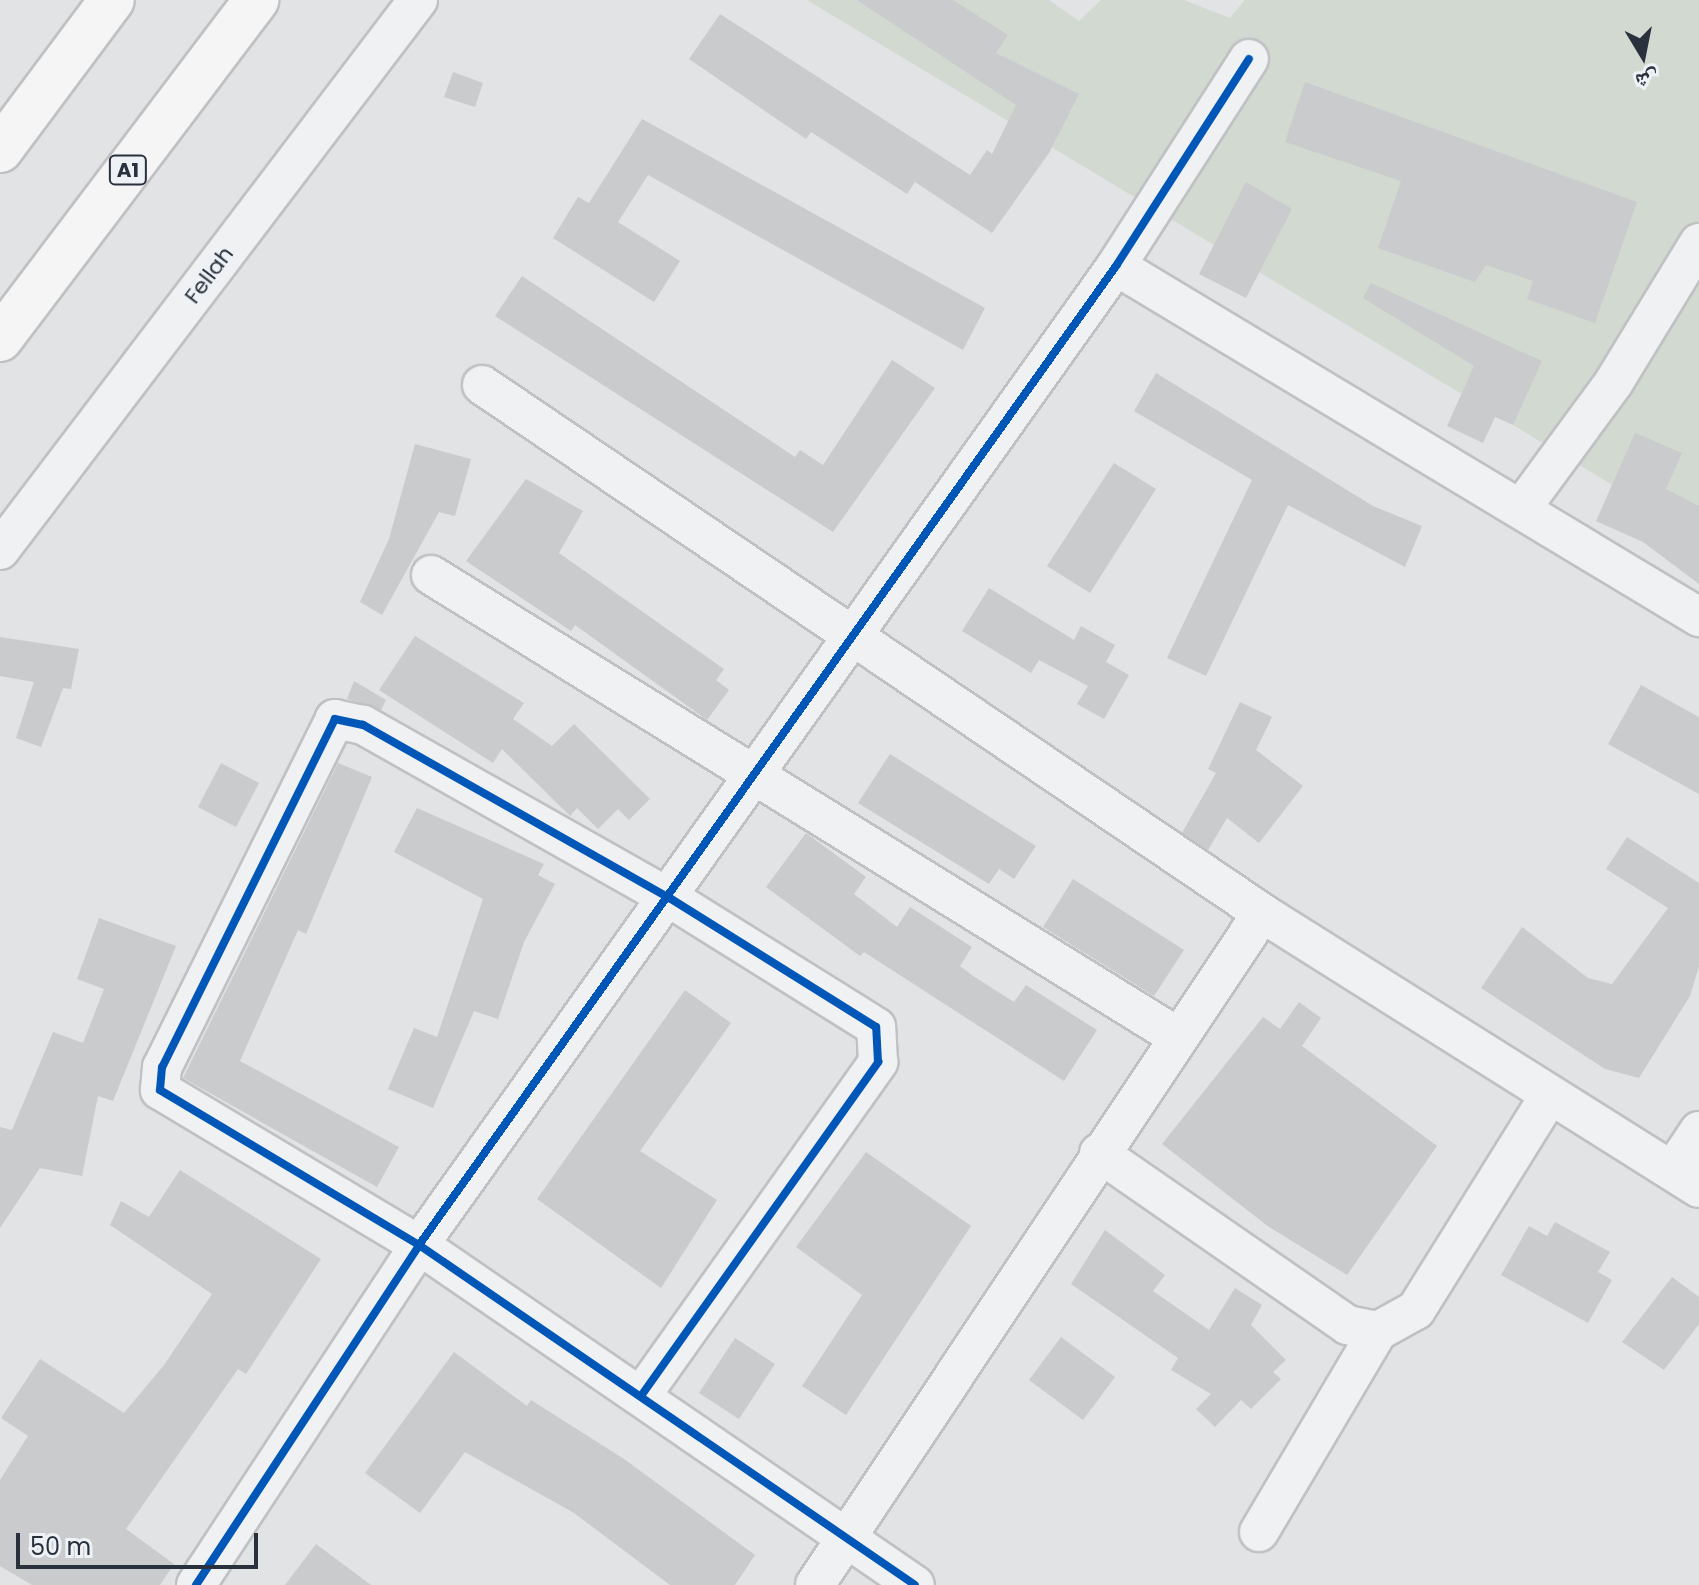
<!DOCTYPE html>
<html>
<head>
<meta charset="utf-8">
<style>
	body { margin:0 }
	#map { position:relative; width:1699px; height:1585px; overflow:hidden; background:#e1e3e5; font-family:Poppins,"Noto Naskh Arabic",sans-serif }
	div>[style] { position:absolute }
	.green>* { inset:0; background:#d2d9d1 }
	.building>* { inset:0; background:#c9cbcd }
	.roads { filter:drop-shadow(2px 0 #bfc1c3) drop-shadow(-2px 0 #bfc1c3) drop-shadow(0 2px #bfc1c3) drop-shadow(0 -2px #bfc1c3) }
	.minor>* { height:38px; margin:-19px; padding:0 19px; transform-origin:19px; border-radius:19px; background:#f0f1f2 }
	.highway>* { height:44px; margin:-22px; padding:0 22px; transform-origin:22px; border-radius:22px; background:#f5f5f6 }
	.cycleway>* { height:8px; margin:-4px; padding:0 4px; transform-origin:4px; border-radius:4px; background:#0057b8 }
	span { translate:-50% -50%; white-space:nowrap; text-align:center; line-height:1.15; -webkit-text-stroke:8px #eef1f5; paint-order:stroke }
	.shield-label span { padding:2px 6px; background:#eef1f5; border:2px solid; border-radius:6px; -webkit-text-stroke-width:0 }
	.shield-label { font-size:20px; color:#29313d; font-weight:700 }
	.street-label { font-size:22px; color:#29313d }
	.north { position:absolute; left:1603px; top:16px; width:80px; height:80px; -webkit-text-stroke:6px #eef1f5; paint-order:stroke; rotate:170deg; font-size:22px; font-weight:700; line-height:32px; text-align:center; color:#29313d }
	.north::after { content:''; display:block; margin:auto; width:28px; height:36px; background:#29313d; clip-path:polygon(50% 0,100% 100%,50% 72%,0 100%) }
	.scale { position:absolute; left:16px; top:1533px; width:242px; height:36px; box-sizing:border-box; border:4px solid #29313d; border-top:0; padding-left:10px; font-size:24px; line-height:28px; white-space:nowrap; color:#29313d; -webkit-text-stroke:6px #eef1f5; paint-order:stroke }
</style>
</head>
<body>
<div id="map">
	<div class="green">
		<div style="clip-path:polygon(807px 0,1049px 0,1079px 21px,1101px 0,1184px 0,1230px 18px,1245px 0,1699px 0,1699px 537px)"></div>
	</div>
	<div class="building">
		<div style="clip-path:polygon(857px 0,953px 0,1008px 35px,996px 53px,1079px 94px,1049px 153px,992px 233px,915px 182px,907px 194px,811px 132px,806px 139px,689px 59px,720px 14px,970px 175px,987px 150px,992px 154px,1016px 105px)"></div>
		<div style="clip-path:polygon(453px 72px,483px 83px,475px 107px,444px 97px)"></div>
		<div style="clip-path:polygon(1305px 82px,1637px 202px,1595px 323px,1527px 299px,1533px 281px,1486px 265px,1475px 282px,1378px 248px,1401px 181px,1285px 142px)"></div>
		<div style="clip-path:polygon(642px 119px,985px 308px,963px 350px,648px 175px,618px 222px,680px 261px,654px 302px,553px 238px,578px 197px,589px 203px)"></div>
		<div style="clip-path:polygon(1246px 182px,1292px 209px,1246px 298px,1199px 274px)"></div>
		<div style="clip-path:polygon(522px 276px,795px 457px,800px 450px,823px 465px,892px 360px,935px 388px,833px 532px,495px 316px)"></div>
		<div style="clip-path:polygon(1371px 283px,1542px 361px,1513px 425px,1495px 417px,1483px 443px,1447px 426px,1474px 366px,1363px 298px)"></div>
		<div style="clip-path:polygon(1156px 373px,1373px 506px,1422px 526px,1405px 567px,1288px 505px,1206px 676px,1167px 658px,1252px 480px,1134px 411px)"></div>
		<div style="clip-path:polygon(1635px 433px,1682px 453px,1666px 489px,1699px 506px,1699px 584px,1643px 542px,1596px 521px)"></div>
		<div style="clip-path:polygon(415px 444px,471px 459px,455px 516px,439px 512px,382px 615px,360px 602px,389px 539px)"></div>
		<div style="clip-path:polygon(1114px 463px,1156px 489px,1090px 593px,1047px 566px)"></div>
		<div style="clip-path:polygon(526px 479px,583px 511px,559px 553px,724px 669px,716px 680px,729px 690px,707px 720px,575px 625px,571px 631px,466px 561px)"></div>
		<div style="clip-path:polygon(989px 588px,1074px 640px,1081px 626px,1115px 645px,1106px 662px,1129px 675px,1104px 719px,1077px 704px,1088px 686px,1039px 660px,1031px 673px,962px 631px)"></div>
		<div style="clip-path:polygon(415px 636px,524px 703px,513px 719px,552px 746px,574px 724px,650px 799px,629px 820px,618px 809px,598px 829px,577px 808px,570px 816px,502px 749px,493px 763px,379px 690px)"></div>
		<div style="clip-path:polygon(0 637px,79px 649px,71px 689px,63px 688px,41px 747px,16px 738px,34px 682px,0 676px)"></div>
		<div style="clip-path:polygon(354px 681px,386px 700px,381px 710px,347px 699px)"></div>
		<div style="clip-path:polygon(1641px 685px,1699px 717px,1699px 794px,1608px 744px)"></div>
		<div style="clip-path:polygon(1240px 702px,1272px 717px,1256px 750px,1303px 786px,1259px 843px,1227px 818px,1208px 850px,1182px 833px,1216px 773px,1208px 769px)"></div>
		<div style="clip-path:polygon(890px 754px,1036px 846px,1014px 879px,999px 869px,989px 884px,858px 803px)"></div>
		<div style="clip-path:polygon(221px 763px,259px 783px,236px 827px,198px 807px)"></div>
		<div style="clip-path:polygon(338px 763px,372px 777px,306px 934px,298px 930px,240px 1061px,399px 1147px,377px 1187px,183px 1078px)"></div>
		<div style="clip-path:polygon(417px 808px,544px 864px,538px 875px,555px 884px,524px 942px,498px 1019px,474px 1011px,433px 1108px,388px 1089px,414px 1028px,437px 1037px,483px 899px,394px 852px)"></div>
		<div style="clip-path:polygon(806px 833px,866px 877px,854px 894px,897px 927px,910px 907px,972px 947px,960px 966px,973px 976px,1014px 1002px,1026px 985px,1097px 1030px,1064px 1081px,864px 952px,860px 956px,766px 887px)"></div>
		<div style="clip-path:polygon(1627px 837px,1699px 883px,1699px 966px,1690px 996px,1639px 1078px,1605px 1069px,1481px 988px,1522px 927px,1588px 978px,1612px 984px,1668px 908px,1606px 869px)"></div>
		<div style="clip-path:polygon(1073px 879px,1184px 950px,1154px 996px,1043px 927px)"></div>
		<div style="clip-path:polygon(99px 918px,176px 946px,113px 1101px,98px 1096px,82px 1176px,40px 1168px,0 1228px,0 1127px,12px 1130px,53px 1032px,83px 1043px,104px 989px,77px 979px)"></div>
		<div style="clip-path:polygon(685px 990px,731px 1023px,640px 1151px,717px 1200px,661px 1288px,537px 1199px)"></div>
		<div style="clip-path:polygon(1299px 1002px,1321px 1018px,1302px 1046px,1437px 1146px,1347px 1275px,1269px 1227px,1162px 1144px,1263px 1017px,1280px 1029px)"></div>
		<div style="clip-path:polygon(866px 1152px,971px 1226px,846px 1415px,802px 1386px,862px 1295px,796px 1247px)"></div>
		<div style="clip-path:polygon(180px 1170px,321px 1259px,246px 1374px,238px 1369px,126px 1529px,174px 1564px,160px 1585px,32px 1585px,0 1566px,0 1480px,28px 1436px,1px 1418px,40px 1359px,124px 1413px,164px 1365px,212px 1294px,110px 1225px,121px 1201px,149px 1217px)"></div>
		<div style="clip-path:polygon(1555px 1222px,1610px 1252px,1598px 1272px,1612px 1280px,1588px 1323px,1501px 1275px,1529px 1226px,1547px 1236px)"></div>
		<div style="clip-path:polygon(1105px 1230px,1165px 1275px,1153px 1291px,1209px 1330px,1235px 1288px,1262px 1305px,1251px 1325px,1286px 1360px,1273px 1372px,1281px 1379px,1251px 1409px,1241px 1400px,1215px 1427px,1196px 1409px,1211px 1394px,1171px 1370px,1178px 1358px,1071px 1284px)"></div>
		<div style="clip-path:polygon(1672px 1277px,1699px 1297px,1699px 1324px,1664px 1370px,1622px 1342px)"></div>
		<div style="clip-path:polygon(1061px 1337px,1115px 1377px,1083px 1420px,1029px 1380px)"></div>
		<div style="clip-path:polygon(735px 1338px,775px 1364px,739px 1419px,699px 1393px)"></div>
		<div style="clip-path:polygon(454px 1352px,527px 1406px,531px 1400px,624px 1459px,755px 1555px,735px 1585px,670px 1585px,574px 1513px,465px 1452px,420px 1513px,365px 1473px)"></div>
		<div style="clip-path:polygon(316px 1544px,371px 1585px,285px 1585px)"></div>
	</div>
	<div class="roads">
		<div class="minor">
			<div style="left:1116px;top:266px;width:681px;rotate:31.05deg"></div>
			<div style="left:482px;top:385px;width:942px;rotate:34.09deg"></div>
			<div style="left:1262px;top:913px;width:516px;rotate:32.18deg"></div>
			<div style="left:1523px;top:506px;width:154px;rotate:-53.7deg"></div>
			<div style="left:1614px;top:382px;width:163px;rotate:-58.6deg"></div>
			<div style="left:0;top:550px;width:691px;rotate:-52.77deg"></div>
			<div style="left:431px;top:575px;width:878px;rotate:31.74deg"></div>
			<div style="left:1099px;top:1153px;width:302px;rotate:34.7deg"></div>
			<div style="left:1347px;top:1325px;width:32px;rotate:11deg"></div>
			<div style="left:1378px;top:1331px;width:43px;rotate:-28.9deg"></div>
			<div style="left:1416px;top:1310px;width:253px;rotate:-58.1deg"></div>
			<div style="left:1673px;top:1170px;width:47px;rotate:-56.3deg"></div>
			<div style="left:641px;top:1396px;width:410px;rotate:-54.6deg"></div>
			<div style="left:878px;top:1062px;width:35px;rotate:-93deg"></div>
			<div style="left:876px;top:1027px;width:242px;rotate:-148deg"></div>
			<div style="left:671px;top:899px;width:354px;rotate:-150.5deg"></div>
			<div style="left:363px;top:725px;width:29px;rotate:-168deg"></div>
			<div style="left:335px;top:719px;width:389px;rotate:116.4deg"></div>
			<div style="left:162px;top:1067px;width:23px;rotate:95deg"></div>
			<div style="left:160px;top:1090px;width:302px;rotate:30.9deg"></div>
			<div style="left:419px;top:1245px;width:601px;rotate:34.43deg"></div>
			<div style="left:1259px;top:1532px;width:234px;rotate:-59.4deg"></div>
			<div style="left:196px;top:1585px;width:407px;rotate:-56.7deg"></div>
			<div style="left:419px;top:1245px;width:1202px;rotate:-54.55deg"></div>
			<div style="left:1116px;top:266px;width:246px;rotate:-57.3deg"></div>
			<div style="left:815px;top:1585px;width:807px;rotate:-56.37deg"></div>
		</div>
		<div class="highway">
			<div style="left:0;top:150px;width:187px;rotate:-53.3deg"></div>
			<div style="left:0;top:339px;width:425px;rotate:-52.9deg"></div>
		</div>
	</div>
	<div class="cycleway">
		<div style="left:641px;top:1396px;width:410px;rotate:-54.6deg"></div>
		<div style="left:878px;top:1062px;width:35px;rotate:-93deg"></div>
		<div style="left:876px;top:1027px;width:242px;rotate:-148deg"></div>
		<div style="left:671px;top:899px;width:354px;rotate:-150.5deg"></div>
		<div style="left:363px;top:725px;width:29px;rotate:-168deg"></div>
		<div style="left:335px;top:719px;width:389px;rotate:116.4deg"></div>
		<div style="left:162px;top:1067px;width:23px;rotate:95deg"></div>
		<div style="left:160px;top:1090px;width:302px;rotate:30.9deg"></div>
		<div style="left:419px;top:1245px;width:601px;rotate:34.43deg"></div>
		<div style="left:196px;top:1585px;width:407px;rotate:-56.7deg"></div>
		<div style="left:419px;top:1245px;width:1202px;rotate:-54.55deg"></div>
		<div style="left:1116px;top:266px;width:246px;rotate:-57.3deg"></div>
	</div>
	<div class="shield-label">
		<span style="left:128px;top:170px">A1</span>
	</div>
	<div class="street-label">
		<span style="left:209px;top:275px;rotate:-53deg">Fellah</span>
	</div>
	<div class="north">ش</div>
	<div class="scale">50 m</div>
</div>
</body>
</html>
